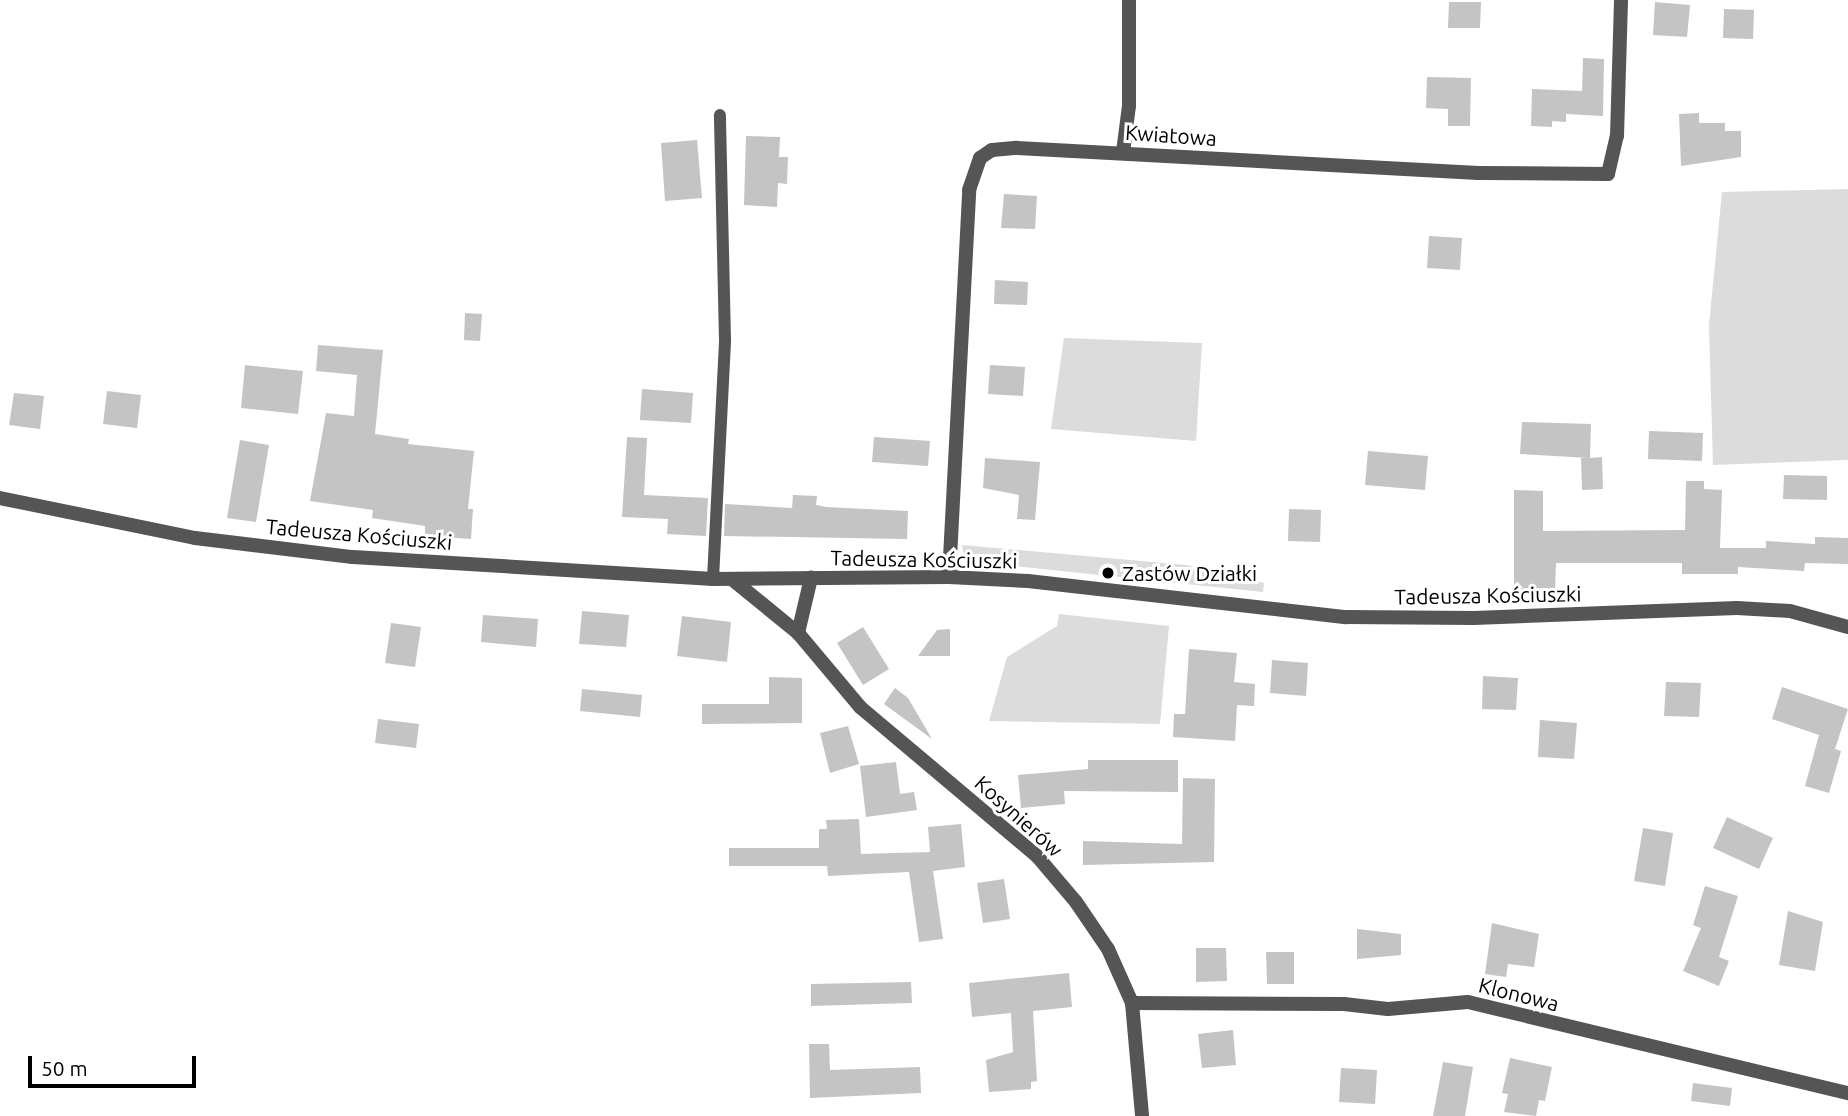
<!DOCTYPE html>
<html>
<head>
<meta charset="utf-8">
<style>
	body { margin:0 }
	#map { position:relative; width:1848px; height:1116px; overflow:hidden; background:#fff; font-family:Ubuntu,sans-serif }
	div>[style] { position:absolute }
	.green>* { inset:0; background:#dcdcdc }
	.building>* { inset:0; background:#c4c4c4 }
	.service>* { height:12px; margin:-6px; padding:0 6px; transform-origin:6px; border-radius:6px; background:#555 }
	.minor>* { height:14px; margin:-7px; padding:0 7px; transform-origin:7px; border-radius:7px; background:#555 }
	.tertiary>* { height:14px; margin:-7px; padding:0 7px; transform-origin:7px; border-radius:7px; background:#555 }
	.dots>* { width:19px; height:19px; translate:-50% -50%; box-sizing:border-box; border:4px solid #fff; border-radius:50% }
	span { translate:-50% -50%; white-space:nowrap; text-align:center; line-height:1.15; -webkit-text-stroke:6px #fff; paint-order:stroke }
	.street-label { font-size:21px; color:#000 }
	.poi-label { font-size:21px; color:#000 }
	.left { translate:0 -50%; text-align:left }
	.scale { position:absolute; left:28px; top:1056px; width:168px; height:32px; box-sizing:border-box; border:4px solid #000; border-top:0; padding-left:9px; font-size:21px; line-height:24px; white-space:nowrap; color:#000; -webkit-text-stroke:5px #fff; paint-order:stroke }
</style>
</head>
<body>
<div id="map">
	<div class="green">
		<div style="clip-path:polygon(1848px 189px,1848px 460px,1713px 465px,1709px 325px,1722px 192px)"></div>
		<div style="clip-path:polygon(1064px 338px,1202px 343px,1196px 441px,1051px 429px)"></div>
		<div style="clip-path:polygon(962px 545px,1186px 565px,1264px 583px,1263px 592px,965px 561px)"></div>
		<div style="clip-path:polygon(1059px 614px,1169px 626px,1160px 724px,989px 721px,1007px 657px,1057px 626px)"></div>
	</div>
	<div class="building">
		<div style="clip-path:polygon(1449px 2px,1481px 2px,1480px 28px,1448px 28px)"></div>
		<div style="clip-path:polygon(1655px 2px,1690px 5px,1687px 37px,1653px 35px)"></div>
		<div style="clip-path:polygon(1724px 9px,1754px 10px,1753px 39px,1723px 38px)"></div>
		<div style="clip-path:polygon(1583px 58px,1604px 59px,1603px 116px,1566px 114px,1566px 122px,1552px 121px,1552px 127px,1531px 126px,1532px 89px,1582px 91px)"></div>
		<div style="clip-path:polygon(1427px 77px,1471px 78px,1470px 126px,1448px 126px,1448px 109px,1426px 108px)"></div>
		<div style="clip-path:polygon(1699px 113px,1699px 123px,1725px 123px,1725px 131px,1741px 131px,1741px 157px,1681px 166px,1679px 114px)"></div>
		<div style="clip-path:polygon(746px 136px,780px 137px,779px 157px,788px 157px,787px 184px,778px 183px,777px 207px,744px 205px)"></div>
		<div style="clip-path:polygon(697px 140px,702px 198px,665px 201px,661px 143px)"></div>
		<div style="clip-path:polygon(1004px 194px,1037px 196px,1035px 229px,1001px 228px)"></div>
		<div style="clip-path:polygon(1429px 236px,1462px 238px,1460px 270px,1427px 268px)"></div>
		<div style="clip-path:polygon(995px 280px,1028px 282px,1027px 305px,994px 304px)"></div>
		<div style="clip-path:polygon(465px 313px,482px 314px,480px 341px,464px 340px)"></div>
		<div style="clip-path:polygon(318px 345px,383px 350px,375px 434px,409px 439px,408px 444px,474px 451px,468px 509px,473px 509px,471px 539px,425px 536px,425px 526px,372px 518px,373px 510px,310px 501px,326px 413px,354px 416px,357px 375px,316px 371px)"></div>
		<div style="clip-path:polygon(245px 365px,303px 371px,298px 414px,241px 408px)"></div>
		<div style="clip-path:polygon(990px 365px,1025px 367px,1023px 396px,988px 394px)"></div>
		<div style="clip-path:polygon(642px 389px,693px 393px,691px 423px,640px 420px)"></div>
		<div style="clip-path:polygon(107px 391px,141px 395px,137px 428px,103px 424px)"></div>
		<div style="clip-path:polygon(14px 393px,44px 396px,40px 429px,9px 425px)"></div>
		<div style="clip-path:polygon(1522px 422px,1591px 424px,1590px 458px,1602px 457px,1603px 489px,1582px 490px,1581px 458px,1589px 458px,1520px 454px)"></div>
		<div style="clip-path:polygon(1649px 431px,1703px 433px,1702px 461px,1648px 459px)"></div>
		<div style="clip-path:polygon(627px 437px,647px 438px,644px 495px,708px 498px,706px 536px,667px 534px,668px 519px,622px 517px)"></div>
		<div style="clip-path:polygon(874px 437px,930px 441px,928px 466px,872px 462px)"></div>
		<div style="clip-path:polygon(240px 440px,269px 445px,256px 522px,227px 518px)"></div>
		<div style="clip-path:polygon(1368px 451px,1428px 456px,1425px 490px,1365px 485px)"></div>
		<div style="clip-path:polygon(985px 458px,1040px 462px,1035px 520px,1017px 519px,1019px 495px,983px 488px)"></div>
		<div style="clip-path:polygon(1784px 475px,1827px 476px,1827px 500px,1783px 499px)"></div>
		<div style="clip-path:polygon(1686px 481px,1704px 481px,1704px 489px,1722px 490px,1720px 548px,1766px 548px,1766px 541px,1815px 544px,1815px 537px,1848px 538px,1848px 564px,1805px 563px,1804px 571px,1738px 567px,1738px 574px,1682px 574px,1682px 563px,1556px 563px,1555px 591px,1514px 590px,1514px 490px,1543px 491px,1543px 531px,1685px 530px)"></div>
		<div style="clip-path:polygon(793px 495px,817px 496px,816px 505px,826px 507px,908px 511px,907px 539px,724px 536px,725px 504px,792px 508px)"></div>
		<div style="clip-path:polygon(1289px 509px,1321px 510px,1320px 542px,1288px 541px)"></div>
		<div style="clip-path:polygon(582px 611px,629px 615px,626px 647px,579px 644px)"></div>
		<div style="clip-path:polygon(483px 615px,538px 619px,536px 647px,481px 642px)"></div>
		<div style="clip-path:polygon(682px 616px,731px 622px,727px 662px,677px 656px)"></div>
		<div style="clip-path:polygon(391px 623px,421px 627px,415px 667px,385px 663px)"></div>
		<div style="clip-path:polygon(863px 627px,889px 669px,863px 685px,837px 643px)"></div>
		<div style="clip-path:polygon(950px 629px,950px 656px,918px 656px,937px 630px)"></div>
		<div style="clip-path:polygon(1189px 649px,1237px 653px,1234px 682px,1255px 684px,1254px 706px,1237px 705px,1235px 741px,1173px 737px,1174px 714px,1185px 714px)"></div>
		<div style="clip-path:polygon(1272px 660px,1308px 663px,1306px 696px,1270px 693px)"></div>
		<div style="clip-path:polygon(1483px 676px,1518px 678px,1516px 710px,1482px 709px)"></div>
		<div style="clip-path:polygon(769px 677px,802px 678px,802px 723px,702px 724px,702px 704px,769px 704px)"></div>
		<div style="clip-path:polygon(1666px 682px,1701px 683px,1699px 717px,1664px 716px)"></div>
		<div style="clip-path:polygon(1782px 687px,1848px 709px,1835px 749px,1841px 751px,1829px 793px,1805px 786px,1819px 735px,1772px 719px)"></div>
		<div style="clip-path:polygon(895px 688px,908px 698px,932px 739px,884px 704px)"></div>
		<div style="clip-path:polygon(582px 689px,642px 695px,640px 717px,580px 711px)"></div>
		<div style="clip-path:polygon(378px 719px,419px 724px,416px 748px,375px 743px)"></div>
		<div style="clip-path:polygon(1540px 720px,1577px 723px,1574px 759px,1538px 757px)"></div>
		<div style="clip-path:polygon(848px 726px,859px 764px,830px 773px,820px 733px)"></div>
		<div style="clip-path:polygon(1088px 760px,1178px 760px,1178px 792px,1064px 791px,1065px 804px,1021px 808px,1018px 775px,1088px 769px)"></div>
		<div style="clip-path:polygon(896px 762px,900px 794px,914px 792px,917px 810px,866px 817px,860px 766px)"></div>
		<div style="clip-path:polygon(1183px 778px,1215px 779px,1214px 862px,1083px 865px,1083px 841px,1182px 844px)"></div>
		<div style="clip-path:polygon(1727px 817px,1773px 838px,1759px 869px,1713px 848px)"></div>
		<div style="clip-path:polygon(859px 819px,861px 854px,930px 852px,928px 827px,961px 824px,965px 867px,933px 871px,943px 939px,919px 942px,909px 872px,828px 876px,827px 866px,729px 866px,729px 848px,819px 848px,819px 829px,827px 829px,826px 820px)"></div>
		<div style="clip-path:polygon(1643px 828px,1673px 833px,1665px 886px,1634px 881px)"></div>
		<div style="clip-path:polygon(1004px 879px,1010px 919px,983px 923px,977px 883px)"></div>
		<div style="clip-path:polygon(1705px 886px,1738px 896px,1719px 957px,1729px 961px,1719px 986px,1683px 971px,1701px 928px,1693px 925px)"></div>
		<div style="clip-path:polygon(1788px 911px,1823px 922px,1815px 971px,1779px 965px)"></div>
		<div style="clip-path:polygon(1492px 923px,1539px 934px,1534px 967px,1508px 964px,1506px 977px,1485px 974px)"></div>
		<div style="clip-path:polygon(1357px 929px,1401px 934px,1401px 955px,1357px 959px)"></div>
		<div style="clip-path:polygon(1196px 948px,1226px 948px,1227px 981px,1196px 982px)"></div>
		<div style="clip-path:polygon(1266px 952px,1294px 952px,1294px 984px,1267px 984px)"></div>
		<div style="clip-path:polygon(1069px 973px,1072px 1007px,1033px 1011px,1037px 1081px,1031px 1082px,1031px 1089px,989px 1092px,986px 1060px,1013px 1052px,1011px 1013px,972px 1017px,969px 983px)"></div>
		<div style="clip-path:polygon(911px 982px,912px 1003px,811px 1006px,811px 984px)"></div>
		<div style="clip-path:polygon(1233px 1030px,1236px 1065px,1202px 1068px,1198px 1034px)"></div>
		<div style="clip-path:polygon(809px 1044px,829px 1044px,830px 1070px,920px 1067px,921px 1093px,810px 1098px)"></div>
		<div style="clip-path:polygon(1510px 1058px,1552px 1067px,1545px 1101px,1539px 1100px,1536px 1116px,1504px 1112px,1508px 1094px,1502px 1093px)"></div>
		<div style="clip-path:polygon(1443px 1062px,1473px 1067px,1465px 1116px,1433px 1116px)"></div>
		<div style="clip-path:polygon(1341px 1068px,1377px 1070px,1375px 1104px,1339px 1102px)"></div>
		<div style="clip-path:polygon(1693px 1083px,1732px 1088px,1730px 1106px,1691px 1101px)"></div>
	</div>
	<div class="service">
		<div style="left:713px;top:579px;width:239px;rotate:-87.1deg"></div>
		<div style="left:725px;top:340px;width:225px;rotate:-91.3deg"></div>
	</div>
	<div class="minor">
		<div style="left:1123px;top:152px;width:46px;rotate:-82.6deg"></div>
		<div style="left:1129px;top:106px;width:106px;rotate:-90deg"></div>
		<div style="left:949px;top:577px;width:388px;rotate:-87deg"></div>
		<div style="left:969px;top:190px;width:34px;rotate:-71deg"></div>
		<div style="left:980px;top:158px;width:14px;rotate:-34deg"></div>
		<div style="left:992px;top:150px;width:25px;rotate:-5deg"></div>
		<div style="left:1017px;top:148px;width:462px;rotate:3.1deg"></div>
		<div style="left:1478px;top:173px;width:130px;rotate:0.4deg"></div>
		<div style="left:1608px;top:174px;width:39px;rotate:-77deg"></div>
		<div style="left:1617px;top:136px;width:136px;rotate:-88.3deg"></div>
		<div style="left:1132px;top:1003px;width:212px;rotate:0.3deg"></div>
		<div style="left:1344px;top:1004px;width:44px;rotate:6.5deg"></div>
		<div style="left:1388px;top:1009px;width:80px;rotate:-5deg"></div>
		<div style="left:1468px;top:1002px;width:391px;rotate:13.5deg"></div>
	</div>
	<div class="tertiary">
		<div style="left:0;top:498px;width:199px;rotate:11.6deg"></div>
		<div style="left:195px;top:538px;width:159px;rotate:6.9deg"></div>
		<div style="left:353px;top:557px;width:361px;rotate:3.5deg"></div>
		<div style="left:713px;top:579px;width:236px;rotate:-0.5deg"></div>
		<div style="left:949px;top:577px;width:79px;rotate:2.9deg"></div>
		<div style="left:1028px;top:581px;width:320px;rotate:6.5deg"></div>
		<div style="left:1346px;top:617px;width:128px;rotate:0.4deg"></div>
		<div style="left:1474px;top:618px;width:263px;rotate:-2.2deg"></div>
		<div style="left:1737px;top:608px;width:53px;rotate:3.2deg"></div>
		<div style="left:1790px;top:611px;width:60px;rotate:15.4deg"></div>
		<div style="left:733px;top:580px;width:84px;rotate:39.2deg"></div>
		<div style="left:798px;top:633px;width:97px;rotate:50deg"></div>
		<div style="left:860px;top:707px;width:231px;rotate:40.1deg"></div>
		<div style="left:1037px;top:856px;width:60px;rotate:49.7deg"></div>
		<div style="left:1076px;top:902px;width:57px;rotate:55.8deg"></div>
		<div style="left:1108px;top:949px;width:59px;rotate:66deg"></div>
		<div style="left:1132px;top:1003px;width:113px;rotate:84.9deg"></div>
		<div style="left:798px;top:633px;width:57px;rotate:-76.7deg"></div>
	</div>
	<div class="dots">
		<div style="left:1108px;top:573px;background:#000"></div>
	</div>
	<div class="street-label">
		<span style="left:1171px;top:135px;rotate:4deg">Kwiatowa</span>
		<span style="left:359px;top:534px;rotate:5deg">Tadeusza Kościuszki</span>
		<span style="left:924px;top:559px;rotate:1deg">Tadeusza Kościuszki</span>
		<span style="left:1488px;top:595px;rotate:-1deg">Tadeusza Kościuszki</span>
		<span style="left:1019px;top:816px;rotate:42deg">Kosynierów</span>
		<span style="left:1519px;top:994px;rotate:14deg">Klonowa</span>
	</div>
	<div class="poi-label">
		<span class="left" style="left:1122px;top:573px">Zastów Działki</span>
	</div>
	<div class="scale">50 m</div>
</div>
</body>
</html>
